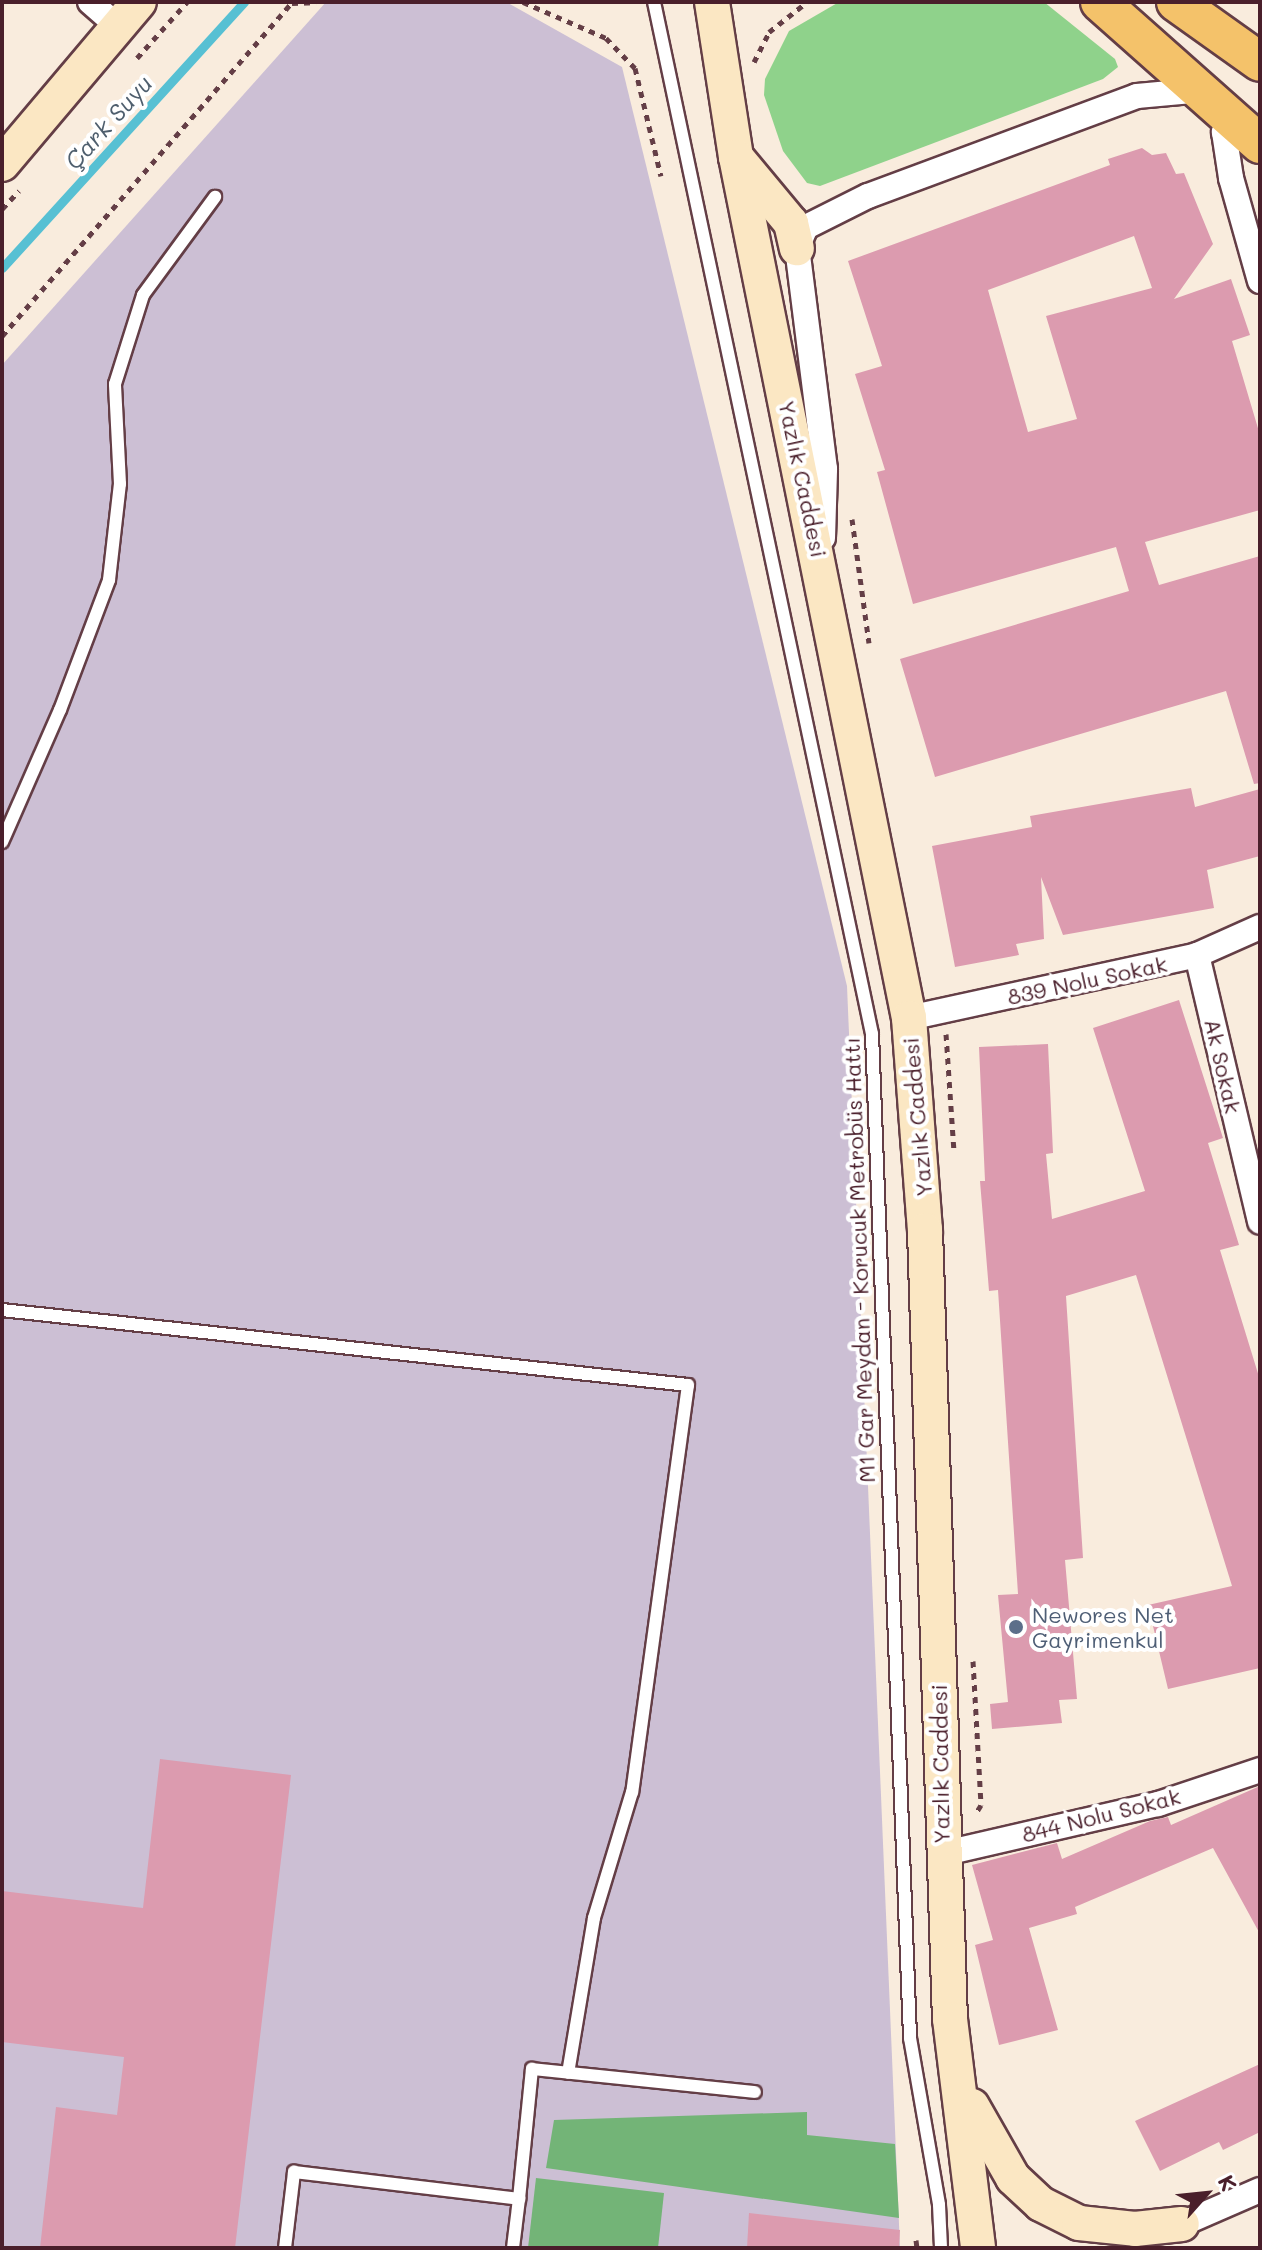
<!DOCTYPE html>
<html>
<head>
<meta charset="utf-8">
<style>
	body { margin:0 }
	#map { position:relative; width:1262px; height:2250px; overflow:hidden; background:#f9ecdd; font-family:Mali,sans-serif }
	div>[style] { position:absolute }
	.industrial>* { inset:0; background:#ccbfd4 }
	.green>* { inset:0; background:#8fd28b }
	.forest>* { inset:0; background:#73b477 }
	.stream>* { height:9px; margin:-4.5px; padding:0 4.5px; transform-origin:4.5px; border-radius:4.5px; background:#57c0d3 }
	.building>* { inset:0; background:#dc9baf }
	.path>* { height:5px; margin-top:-2.5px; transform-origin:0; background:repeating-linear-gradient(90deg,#643e46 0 6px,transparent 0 12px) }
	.roads { filter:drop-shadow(2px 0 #643e46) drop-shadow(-2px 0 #643e46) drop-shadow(0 2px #643e46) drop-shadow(0 -2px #643e46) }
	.lane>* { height:12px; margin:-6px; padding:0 6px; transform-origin:6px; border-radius:6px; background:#fff }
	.street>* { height:24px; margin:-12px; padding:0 12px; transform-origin:12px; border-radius:12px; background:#fff }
	.secondary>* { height:34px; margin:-17px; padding:0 17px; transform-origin:17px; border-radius:17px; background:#fbe7c3 }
	.primary>* { height:38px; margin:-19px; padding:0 19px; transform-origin:19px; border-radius:19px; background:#f4c26a }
	.dots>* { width:22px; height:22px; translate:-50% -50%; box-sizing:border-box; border:4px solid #fff; border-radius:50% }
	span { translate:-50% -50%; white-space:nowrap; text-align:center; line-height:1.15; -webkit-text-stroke:8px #fff; paint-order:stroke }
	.street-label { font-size:22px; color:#4a1f2b }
	.service-label { font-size:22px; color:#4e5e75 }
	.left { translate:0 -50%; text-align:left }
	.water-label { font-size:24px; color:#4f5f6e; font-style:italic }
	.frame { position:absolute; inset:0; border:4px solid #4a1f2b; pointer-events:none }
	.north { position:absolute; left:1166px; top:2154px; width:80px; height:80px; -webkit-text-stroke:6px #fff; paint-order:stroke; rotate:63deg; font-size:22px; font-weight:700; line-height:32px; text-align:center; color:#4a1f2b }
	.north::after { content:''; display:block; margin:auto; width:28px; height:36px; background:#4a1f2b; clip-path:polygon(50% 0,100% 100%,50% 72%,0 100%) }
</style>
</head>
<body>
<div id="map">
	<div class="industrial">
		<div style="clip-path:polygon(326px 2px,506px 2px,622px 67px,847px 986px,900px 2248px,2px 2248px,2px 365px)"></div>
	</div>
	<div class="green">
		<div style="clip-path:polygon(839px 2px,1044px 2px,1115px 59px,1118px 67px,1103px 79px,820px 186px,807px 183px,783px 151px,764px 95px,765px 79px,789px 31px)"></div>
	</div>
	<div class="forest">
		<div style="clip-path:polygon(807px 2112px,807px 2135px,895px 2144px,899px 2218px,546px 2168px,554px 2120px)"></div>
		<div style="clip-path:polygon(536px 2178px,664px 2193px,658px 2248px,528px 2248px)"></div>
	</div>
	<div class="stream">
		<div style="left:2px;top:268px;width:360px;rotate:-47.7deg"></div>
	</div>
	<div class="building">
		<div style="clip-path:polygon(evenodd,1142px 148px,1152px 155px,1166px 153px,1176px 174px,1184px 173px,1213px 244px,1174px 299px,1231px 279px,1250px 335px,1232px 341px,1260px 435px,1260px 510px,1145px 542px,1159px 585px,1260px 556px,1260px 783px,1254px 784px,1226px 691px,935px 777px,900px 659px,1129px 591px,1116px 547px,913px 604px,877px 472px,885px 470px,855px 374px,882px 366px,848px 261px,1110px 165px,1108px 159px,1142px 148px,1134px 236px,1152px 288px,1046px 316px,1077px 419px,1028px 432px,988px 290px,1134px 236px)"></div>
		<div style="clip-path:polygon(1191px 788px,1195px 807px,1260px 789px,1260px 856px,1207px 870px,1214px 908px,1063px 935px,1041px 877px,1044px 939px,1016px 944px,1019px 955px,955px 967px,932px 846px,1032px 827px,1030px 816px)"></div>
		<div style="clip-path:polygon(1179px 1000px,1223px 1138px,1208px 1143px,1239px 1245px,1220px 1250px,1260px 1380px,1260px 1668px,1168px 1689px,1148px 1605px,1232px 1586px,1136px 1275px,1066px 1296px,1083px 1558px,1065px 1560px,1077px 1699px,1059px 1700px,1062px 1723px,992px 1729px,990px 1704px,1008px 1702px,998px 1595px,1018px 1594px,998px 1290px,989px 1291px,980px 1181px,985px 1181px,979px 1047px,1048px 1044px,1053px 1153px,1046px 1154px,1052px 1219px,1145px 1191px,1093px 1028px)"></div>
		<div style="clip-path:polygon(160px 1759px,291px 1775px,235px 2248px,40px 2248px,56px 2107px,117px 2115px,124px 2057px,2px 2042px,2px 1891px,143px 1908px)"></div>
		<div style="clip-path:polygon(1260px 1786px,1260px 1934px,1213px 1848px,1075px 1907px,1077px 1914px,1029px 1928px,1058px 2030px,999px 2045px,975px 1945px,993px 1940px,972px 1865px,1057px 1843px,1062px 1859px,1150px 1821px,1168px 1817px,1171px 1825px)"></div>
		<div style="clip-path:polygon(1260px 2064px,1260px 2132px,1223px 2150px,1219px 2142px,1160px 2171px,1135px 2121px)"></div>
		<div style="clip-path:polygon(749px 2213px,900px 2230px,899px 2248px,747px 2248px)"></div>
	</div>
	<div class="path">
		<div style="left:523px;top:2px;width:90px;rotate:23.4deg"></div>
		<div style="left:606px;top:38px;width:42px;rotate:46deg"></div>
		<div style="left:635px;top:68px;width:111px;rotate:76.5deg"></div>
		<div style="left:292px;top:3px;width:24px;rotate:-2deg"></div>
		<div style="left:137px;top:58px;width:75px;rotate:-48.2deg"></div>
		<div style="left:754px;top:62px;width:34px;rotate:-63deg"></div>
		<div style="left:769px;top:32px;width:48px;rotate:-38.3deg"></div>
		<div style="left:2px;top:209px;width:25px;rotate:-47deg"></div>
		<div style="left:2px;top:336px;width:442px;rotate:-49deg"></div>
		<div style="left:852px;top:519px;width:125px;rotate:82.2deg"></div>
		<div style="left:946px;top:1034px;width:117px;rotate:86.1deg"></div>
		<div style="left:973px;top:1661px;width:144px;rotate:86.8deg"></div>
		<div style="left:981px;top:1805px;width:9px;rotate:122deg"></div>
		<div style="left:916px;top:2240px;width:8px;rotate:83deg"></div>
	</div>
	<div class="roads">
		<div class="lane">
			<div style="left:654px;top:2px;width:1055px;rotate:78.07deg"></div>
			<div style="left:872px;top:1034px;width:1005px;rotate:87.83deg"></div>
			<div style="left:910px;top:2038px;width:169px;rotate:80.1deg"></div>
			<div style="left:939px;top:2205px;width:43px;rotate:87.3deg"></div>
			<div style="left:2px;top:842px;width:144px;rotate:-66.3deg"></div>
			<div style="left:60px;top:710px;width:139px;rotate:-69.3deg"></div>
			<div style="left:109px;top:580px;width:97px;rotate:-83.5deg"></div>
			<div style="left:120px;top:484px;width:100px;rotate:-92.9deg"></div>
			<div style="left:115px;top:384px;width:93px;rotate:-72.5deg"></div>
			<div style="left:143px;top:295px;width:122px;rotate:-53.7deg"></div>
			<div style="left:2px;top:1310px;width:690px;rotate:6.24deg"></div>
			<div style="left:688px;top:1385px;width:411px;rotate:97.8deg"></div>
			<div style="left:632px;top:1792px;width:132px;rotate:106.8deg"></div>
			<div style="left:594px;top:1918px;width:157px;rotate:99.5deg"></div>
			<div style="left:519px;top:2199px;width:131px;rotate:-84.3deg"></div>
			<div style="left:532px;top:2069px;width:224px;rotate:5.9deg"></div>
			<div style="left:285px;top:2248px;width:77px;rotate:-83.2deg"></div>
			<div style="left:294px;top:2172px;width:227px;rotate:6.8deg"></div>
			<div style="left:519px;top:2199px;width:49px;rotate:97deg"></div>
		</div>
		<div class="street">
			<div style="left:90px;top:2px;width:38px;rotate:41deg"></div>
			<div style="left:1233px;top:119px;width:16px;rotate:125deg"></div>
			<div style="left:1224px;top:132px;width:47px;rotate:81.3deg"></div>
			<div style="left:1231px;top:178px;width:107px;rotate:74.3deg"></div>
			<div style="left:823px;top:538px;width:69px;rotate:-88.3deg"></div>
			<div style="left:825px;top:469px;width:223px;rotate:-97.2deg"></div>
			<div style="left:797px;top:248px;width:23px;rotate:-67deg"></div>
			<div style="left:806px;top:227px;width:69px;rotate:-26.6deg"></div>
			<div style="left:868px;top:196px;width:287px;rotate:-20.4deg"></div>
			<div style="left:1137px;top:96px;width:66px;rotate:-5.2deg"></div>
			<div style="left:1197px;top:955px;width:274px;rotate:76.7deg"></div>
			<div style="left:909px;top:1018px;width:295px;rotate:-12.3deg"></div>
			<div style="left:1197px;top:955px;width:69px;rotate:-24deg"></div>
			<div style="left:941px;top:1854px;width:223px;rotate:-13deg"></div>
			<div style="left:1158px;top:1804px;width:108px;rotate:-18.4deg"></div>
			<div style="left:1182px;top:2224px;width:85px;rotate:-23.6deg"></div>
		</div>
		<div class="secondary">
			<div style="left:712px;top:2px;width:157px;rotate:81.2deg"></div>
			<div style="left:736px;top:157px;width:878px;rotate:78.64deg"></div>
			<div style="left:909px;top:1018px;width:213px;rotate:85.7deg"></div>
			<div style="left:925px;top:1230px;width:789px;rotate:88.19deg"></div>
			<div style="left:950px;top:2019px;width:231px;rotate:83deg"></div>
			<div style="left:736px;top:157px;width:86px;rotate:50.2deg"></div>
			<div style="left:791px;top:223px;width:26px;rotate:77deg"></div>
			<div style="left:2px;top:164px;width:212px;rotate:-49.8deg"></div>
			<div style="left:972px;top:2106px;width:83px;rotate:60.3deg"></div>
			<div style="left:1013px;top:2178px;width:38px;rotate:43deg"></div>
			<div style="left:1041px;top:2204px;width:42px;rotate:26.6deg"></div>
			<div style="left:1079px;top:2223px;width:56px;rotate:6.1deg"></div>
			<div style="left:1135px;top:2229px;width:47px;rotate:-6.1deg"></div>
		</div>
		<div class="primary">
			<div style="left:1100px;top:2px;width:214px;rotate:41.6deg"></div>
			<div style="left:1176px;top:2px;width:103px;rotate:35.5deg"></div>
		</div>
	</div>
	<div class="dots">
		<div style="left:1016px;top:1627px;background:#5c6f8a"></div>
	</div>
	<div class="street-label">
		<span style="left:803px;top:479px;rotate:78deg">Yazlık Caddesi</span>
		<span style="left:1087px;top:980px;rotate:-12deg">839 Nolu Sokak</span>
		<span style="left:1223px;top:1066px;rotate:77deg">Ak Sokak</span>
		<span style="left:917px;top:1117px;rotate:-95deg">Yazlık Caddesi</span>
		<span style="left:859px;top:1260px;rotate:-92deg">M1 Gar Meydan - Korucuk Metrobüs Hattı</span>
		<span style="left:940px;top:1764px;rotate:-91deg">Yazlık Caddesi</span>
		<span style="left:1101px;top:1815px;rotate:-14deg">844 Nolu Sokak</span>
	</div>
	<div class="service-label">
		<span class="left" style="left:1032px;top:1627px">Newores Net<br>Gayrimenkul</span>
	</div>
	<div class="water-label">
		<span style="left:108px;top:122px;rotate:-48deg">Çark Suyu</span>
	</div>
	<div class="frame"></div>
	<div class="north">K</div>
</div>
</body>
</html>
